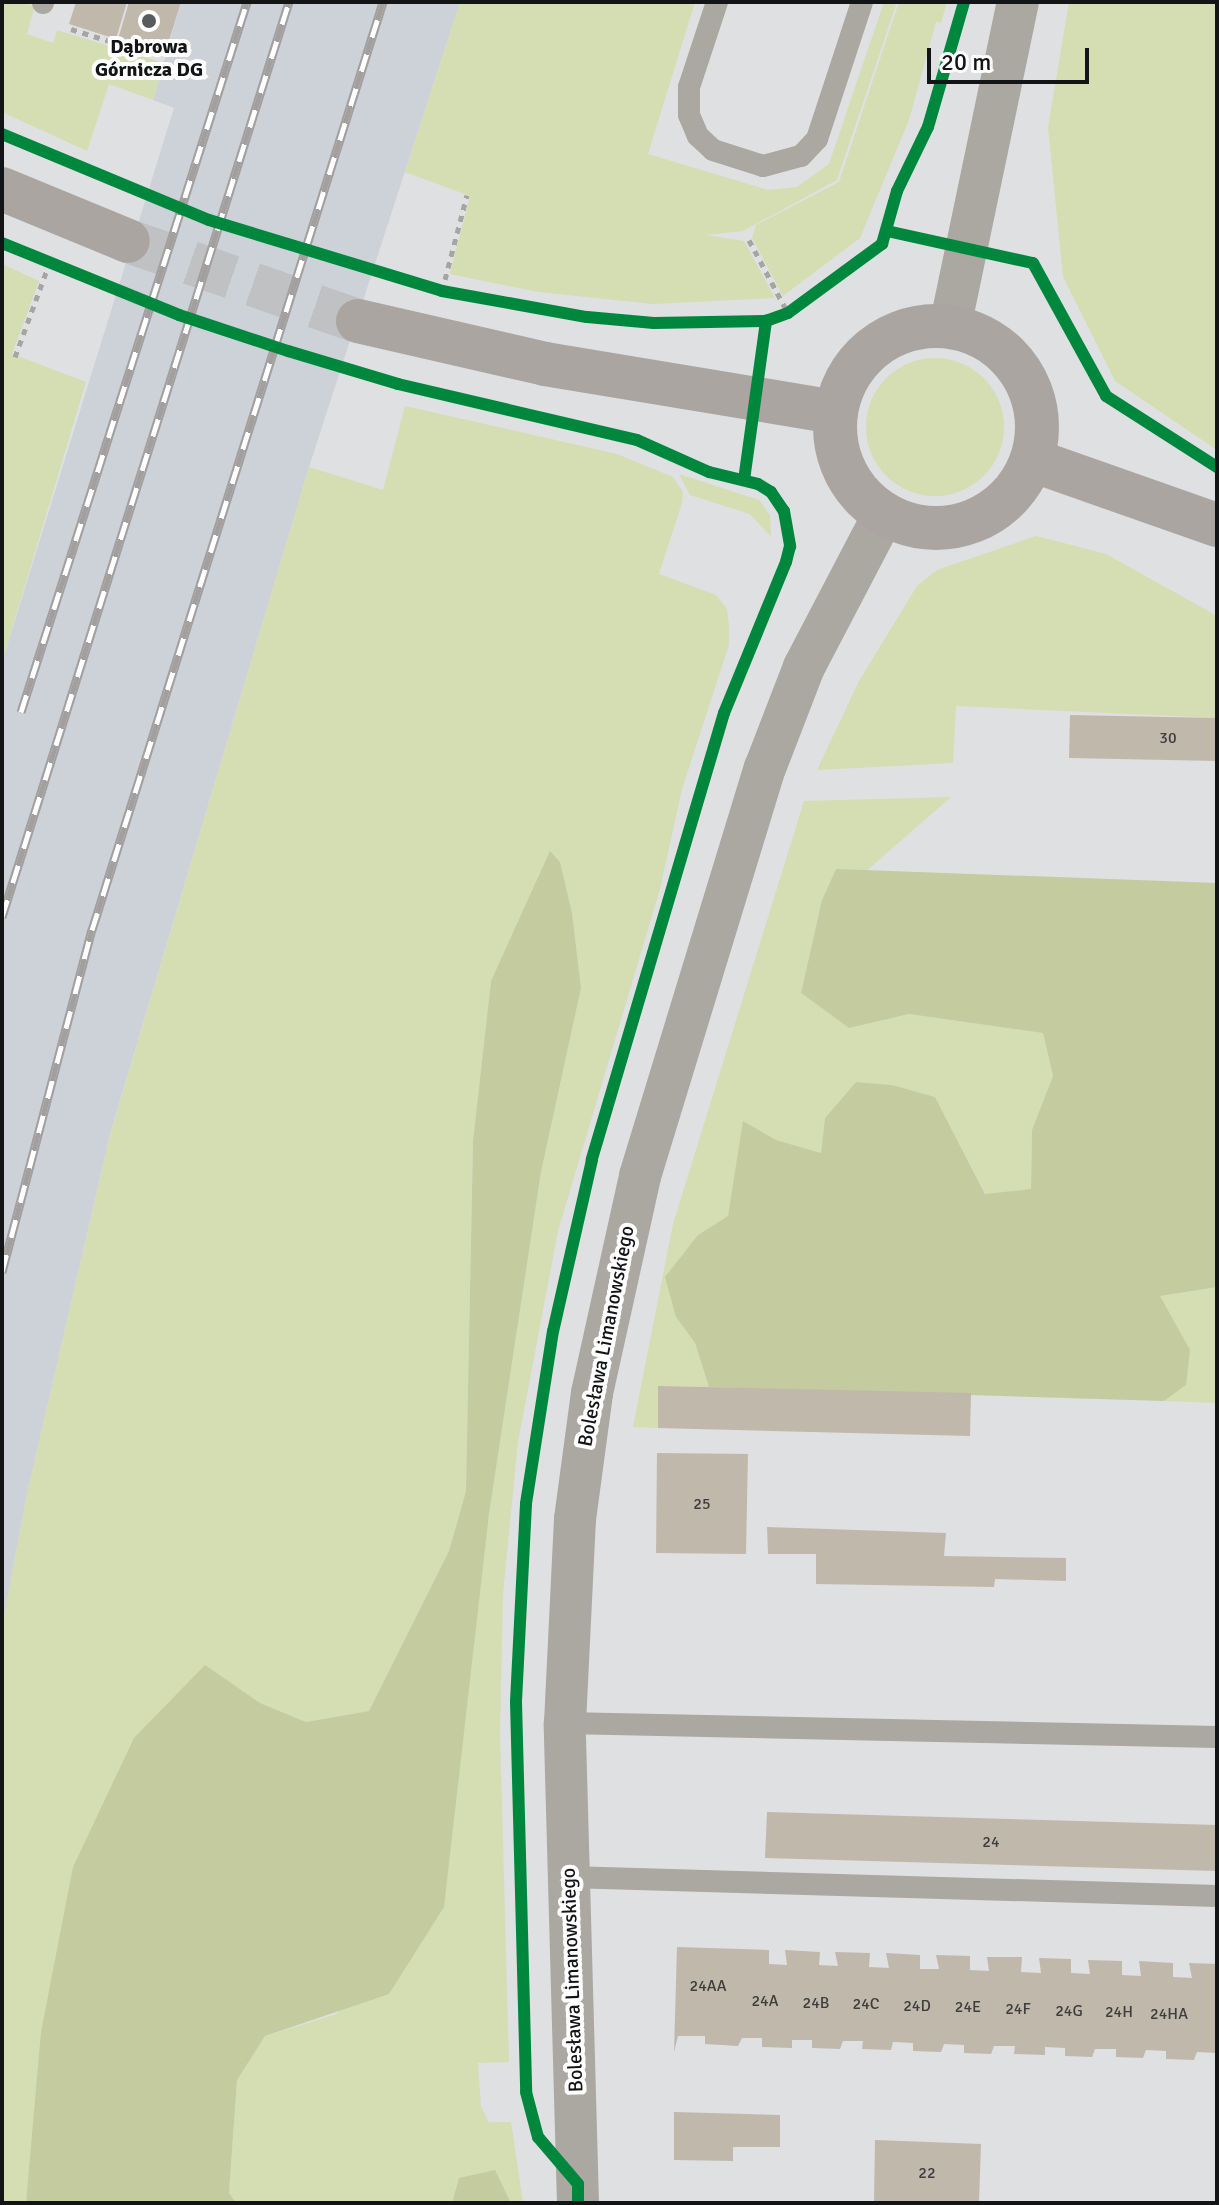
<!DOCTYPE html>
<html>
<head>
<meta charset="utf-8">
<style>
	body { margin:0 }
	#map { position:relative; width:1219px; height:2205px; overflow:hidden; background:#dee0e2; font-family:Signika,sans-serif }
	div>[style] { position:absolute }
	.built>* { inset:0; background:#cdd2d9 }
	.green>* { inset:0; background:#d5ddb2 }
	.round { border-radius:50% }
	.forest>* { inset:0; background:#c3cb9f }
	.building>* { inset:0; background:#c1b8ac }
	.secondary-tunnel>* { height:44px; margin-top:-22px; transform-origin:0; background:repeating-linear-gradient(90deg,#c0c1c3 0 44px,transparent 0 66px) }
	.path>* { height:5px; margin-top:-2.5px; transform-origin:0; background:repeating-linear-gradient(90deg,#a7a4a1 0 6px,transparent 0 12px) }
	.lane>* { height:22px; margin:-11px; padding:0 11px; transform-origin:11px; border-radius:11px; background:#aba7a1 }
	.street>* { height:42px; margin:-21px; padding:0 21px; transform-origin:21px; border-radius:21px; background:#aba7a1 }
	.secondary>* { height:44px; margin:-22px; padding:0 22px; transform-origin:22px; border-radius:22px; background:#aaa5a1 }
	.secondary>.ring { margin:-22px; padding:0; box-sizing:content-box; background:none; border:44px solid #aaa5a1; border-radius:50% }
	.rail>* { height:9px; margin-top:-4.5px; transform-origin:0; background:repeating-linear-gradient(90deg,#fff 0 18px,#a29f9e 0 36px); box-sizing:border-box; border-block:2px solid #a29f9e }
	.cycleway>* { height:12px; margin:-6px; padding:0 6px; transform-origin:6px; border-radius:6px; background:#00873e }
	.dots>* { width:22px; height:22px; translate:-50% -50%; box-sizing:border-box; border:4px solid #fff; border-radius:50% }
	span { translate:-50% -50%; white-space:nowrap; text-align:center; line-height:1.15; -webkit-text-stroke:8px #fff; paint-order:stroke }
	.number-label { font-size:16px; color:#3e3d3c }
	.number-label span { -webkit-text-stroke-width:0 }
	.poi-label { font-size:20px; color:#131416; font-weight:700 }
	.street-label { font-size:20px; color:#131416 }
	.frame { position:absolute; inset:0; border:4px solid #131416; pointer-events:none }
	.scale { position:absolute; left:927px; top:48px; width:162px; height:36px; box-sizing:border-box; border:4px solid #131416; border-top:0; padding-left:10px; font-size:24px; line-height:28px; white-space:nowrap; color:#131416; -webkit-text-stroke:6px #fff; paint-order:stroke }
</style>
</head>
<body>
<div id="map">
	<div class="built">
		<div style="clip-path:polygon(181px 2px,460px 2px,309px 467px,110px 1134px,27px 1494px,2px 1627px,2px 662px,174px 108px,153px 100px)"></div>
	</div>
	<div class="green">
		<div style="clip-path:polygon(2px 2px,35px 5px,27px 34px,53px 43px,57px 30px,164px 63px,153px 100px,109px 84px,87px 151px,2px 112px)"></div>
		<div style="clip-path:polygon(460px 2px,695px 2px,648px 154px,768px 190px,797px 187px,829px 164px,884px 2px,897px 2px,837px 180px,743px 231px,706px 235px,744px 241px,775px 298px,653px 304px,539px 292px,450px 274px,470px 196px,405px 172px)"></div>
		<div style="clip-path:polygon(899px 2px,947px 2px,941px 23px,936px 22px,909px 120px,860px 238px,783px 296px,752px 238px,756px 225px,839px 182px)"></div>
		<div style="clip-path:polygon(1069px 2px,1217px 2px,1217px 450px,1115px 381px,1063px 277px,1048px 127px)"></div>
		<div style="clip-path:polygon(2px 264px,39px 281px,12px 354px,86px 382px,2px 662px)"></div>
		<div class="round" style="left:866px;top:358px;width:138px;height:138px"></div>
		<div style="clip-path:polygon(405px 406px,617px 454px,673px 477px,683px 492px,682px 503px,659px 574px,716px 595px,727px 609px,729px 627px,729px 645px,682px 789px,660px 889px,558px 1231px,518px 1442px,503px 1594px,500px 1733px,509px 2062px,478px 2063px,481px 2107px,489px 2122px,511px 2122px,523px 2203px,511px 2203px,495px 2171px,459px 2178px,452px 2203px,236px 2203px,229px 2193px,237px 2080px,265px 2036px,337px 2014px,462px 1731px,489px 1514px,541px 1172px,581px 988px,572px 913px,560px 862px,551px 852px,491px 981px,473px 1141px,466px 1491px,449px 1551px,369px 1711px,306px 1722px,260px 1703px,205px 1666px,34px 2133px,26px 2203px,2px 2203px,2px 1627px,27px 1494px,110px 1135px,309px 467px,383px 490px)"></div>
		<div style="clip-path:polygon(679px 474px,759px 500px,770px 515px,771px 537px,750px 514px,690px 495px)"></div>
		<div style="clip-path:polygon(1036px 536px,1106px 554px,1217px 616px,1217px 718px,956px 706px,953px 763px,817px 770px,859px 681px,917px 586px,937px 570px)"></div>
		<div style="clip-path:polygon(951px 797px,864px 873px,836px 869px,822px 900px,801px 993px,849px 1028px,909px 1014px,1043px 1033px,1053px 1076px,1032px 1130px,1031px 1190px,986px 1195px,935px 1097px,892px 1085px,856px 1082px,825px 1118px,821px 1153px,776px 1140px,737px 1180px,728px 1216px,698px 1235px,676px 1317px,695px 1343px,709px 1387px,659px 1386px,658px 1428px,633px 1427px,673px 1224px,804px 801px)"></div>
		<div style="clip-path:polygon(1217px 1287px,1217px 1403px,1164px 1401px,1186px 1385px,1160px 1296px)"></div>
	</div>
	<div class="forest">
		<div style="clip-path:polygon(550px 851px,560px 862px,572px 913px,581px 988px,541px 1172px,489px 1514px,444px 1907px,389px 1994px,265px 2036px,237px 2080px,229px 2193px,236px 2203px,26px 2203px,41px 2032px,73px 1867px,134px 1738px,205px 1665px,260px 1703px,306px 1722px,369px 1711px,449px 1551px,466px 1491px,473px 1141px,491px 981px)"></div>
		<div style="clip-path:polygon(836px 869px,1217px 883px,1217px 1287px,1160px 1296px,1190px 1350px,1186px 1385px,1164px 1401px,709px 1387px,695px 1343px,676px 1317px,665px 1277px,698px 1235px,728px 1216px,743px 1121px,776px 1140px,821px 1153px,825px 1118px,856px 1082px,892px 1085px,935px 1097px,985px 1194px,1031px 1189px,1032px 1130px,1053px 1076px,1043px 1033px,909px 1014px,849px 1028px,801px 993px,822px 900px)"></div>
		<div style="clip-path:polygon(495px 2170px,511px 2203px,452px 2203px,459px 2178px)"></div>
	</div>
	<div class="building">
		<div style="clip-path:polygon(76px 2px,127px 2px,116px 39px,69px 24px)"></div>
		<div style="clip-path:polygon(129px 2px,181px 2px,165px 54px,118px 39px)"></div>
		<div style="clip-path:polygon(1070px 715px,1217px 718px,1217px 761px,1069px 758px)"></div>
		<div style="clip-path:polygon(658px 1386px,971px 1393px,970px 1436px,658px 1428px)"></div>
		<div style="clip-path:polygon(657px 1453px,748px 1454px,746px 1554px,656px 1553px)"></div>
		<div style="clip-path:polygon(767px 1527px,946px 1533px,944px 1556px,1066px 1558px,1066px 1581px,995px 1579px,994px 1587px,816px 1584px,816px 1554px,768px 1554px)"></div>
		<div style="clip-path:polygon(767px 1812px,1217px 1825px,1217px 1871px,765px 1858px)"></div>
		<div style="clip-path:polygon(677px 1947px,769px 1950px,769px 1964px,787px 1965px,785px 1950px,820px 1952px,819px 1965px,838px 1966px,835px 1952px,870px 1953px,869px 1967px,889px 1968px,886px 1953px,920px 1955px,920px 1969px,939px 1969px,936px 1955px,970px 1956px,970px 1970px,989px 1971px,987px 1957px,1022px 1957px,1021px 1972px,1041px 1973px,1039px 1958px,1071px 1959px,1071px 1973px,1090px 1974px,1088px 1960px,1122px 1961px,1122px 1975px,1141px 1976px,1139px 1961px,1173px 1963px,1173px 1977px,1192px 1978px,1189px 1963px,1217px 1964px,1217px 2053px,1197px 2052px,1194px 2060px,1166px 2059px,1166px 2051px,1146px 2050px,1143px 2058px,1116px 2057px,1116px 2049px,1095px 2049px,1092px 2057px,1065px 2056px,1065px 2048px,1045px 2047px,1045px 2055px,1014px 2054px,1015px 2046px,994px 2046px,991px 2054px,964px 2053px,964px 2045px,944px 2044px,941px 2052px,913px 2051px,913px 2043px,893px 2042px,891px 2050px,862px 2049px,863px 2041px,843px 2041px,840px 2049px,812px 2048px,812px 2040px,792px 2040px,792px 2048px,762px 2047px,762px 2038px,742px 2038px,738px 2046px,705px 2044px,705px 2036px,678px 2036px,674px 2052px)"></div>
		<div style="clip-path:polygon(674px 2112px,780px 2115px,780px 2147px,733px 2147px,733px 2161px,674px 2160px)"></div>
		<div style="clip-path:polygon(875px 2140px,981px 2144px,979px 2203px,874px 2203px)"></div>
	</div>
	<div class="secondary-tunnel">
		<div style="left:128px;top:241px;width:244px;rotate:19.2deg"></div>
	</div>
	<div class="path">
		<div style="left:71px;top:29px;width:70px;rotate:17.4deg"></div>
		<div style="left:138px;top:50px;width:4px;rotate:-63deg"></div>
		<div style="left:749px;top:240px;width:83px;rotate:61.9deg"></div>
		<div style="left:442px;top:291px;width:99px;rotate:-75.4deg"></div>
		<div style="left:15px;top:357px;width:99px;rotate:-69.9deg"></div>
	</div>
	<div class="lane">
		<div style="left:717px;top:2px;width:89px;rotate:108.2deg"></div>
		<div style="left:689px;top:87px;width:28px;rotate:90deg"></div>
		<div style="left:689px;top:115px;width:23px;rotate:67deg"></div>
		<div style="left:698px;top:136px;width:21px;rotate:43deg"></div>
		<div style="left:713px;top:150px;width:52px;rotate:17.7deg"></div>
		<div style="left:763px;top:166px;width:39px;rotate:-15deg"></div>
		<div style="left:801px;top:156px;width:23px;rotate:-47deg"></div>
		<div style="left:817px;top:139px;width:144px;rotate:-71.8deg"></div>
		<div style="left:43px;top:3px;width:1px;rotate:-90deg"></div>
		<div style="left:565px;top:1723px;width:652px;rotate:1.23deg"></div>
		<div style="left:569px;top:1877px;width:648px;rotate:1.68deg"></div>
	</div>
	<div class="street">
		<div style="left:950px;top:327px;width:332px;rotate:-78.2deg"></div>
		<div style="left:578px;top:2203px;width:480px;rotate:-91.6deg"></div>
		<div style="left:565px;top:1723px;width:204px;rotate:-87.2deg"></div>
		<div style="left:575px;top:1519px;width:127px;rotate:-82.3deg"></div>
		<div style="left:592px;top:1393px;width:222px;rotate:-77.5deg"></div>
		<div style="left:640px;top:1176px;width:427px;rotate:-73deg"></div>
		<div style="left:765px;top:768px;width:108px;rotate:-68.9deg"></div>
		<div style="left:804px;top:667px;width:173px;rotate:-62.4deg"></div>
	</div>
	<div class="secondary">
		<div style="left:2px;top:189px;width:136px;rotate:22.4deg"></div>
		<div style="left:358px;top:321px;width:192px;rotate:12.9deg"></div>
		<div style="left:545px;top:364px;width:295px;rotate:9.4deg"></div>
		<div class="ring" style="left:835px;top:326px;width:158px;height:158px"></div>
		<div style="left:1032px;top:460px;width:196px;rotate:19.4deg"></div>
	</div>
	<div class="rail">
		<div style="left:21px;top:712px;width:745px;rotate:-72.34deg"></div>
		<div style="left:2px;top:917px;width:959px;rotate:-72.59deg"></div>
		<div style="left:2px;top:1272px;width:354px;rotate:-75.3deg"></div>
		<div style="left:92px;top:930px;width:973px;rotate:-72.59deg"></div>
	</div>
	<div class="cycleway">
		<div style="left:2px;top:134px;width:224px;rotate:22.6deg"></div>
		<div style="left:209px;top:220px;width:244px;rotate:16.9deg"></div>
		<div style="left:442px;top:291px;width:147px;rotate:10.2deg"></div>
		<div style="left:587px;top:317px;width:67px;rotate:5.1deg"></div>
		<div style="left:654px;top:323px;width:112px;rotate:-1deg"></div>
		<div style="left:766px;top:321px;width:23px;rotate:-20deg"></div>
		<div style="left:788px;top:313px;width:117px;rotate:-36.3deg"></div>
		<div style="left:882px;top:244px;width:55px;rotate:-74.2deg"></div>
		<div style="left:897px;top:191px;width:71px;rotate:-64.2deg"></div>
		<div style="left:928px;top:127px;width:130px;rotate:-73.9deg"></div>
		<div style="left:887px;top:231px;width:149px;rotate:12.4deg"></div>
		<div style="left:1033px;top:263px;width:152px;rotate:61.2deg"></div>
		<div style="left:1106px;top:396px;width:132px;rotate:32.6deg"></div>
		<div style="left:2px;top:243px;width:191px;rotate:22.1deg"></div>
		<div style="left:179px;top:315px;width:115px;rotate:18.3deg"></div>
		<div style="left:288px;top:351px;width:115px;rotate:16.7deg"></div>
		<div style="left:398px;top:384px;width:245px;rotate:13.2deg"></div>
		<div style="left:637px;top:440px;width:79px;rotate:24deg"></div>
		<div style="left:709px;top:472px;width:50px;rotate:13.8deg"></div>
		<div style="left:758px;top:484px;width:15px;rotate:32deg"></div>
		<div style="left:771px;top:492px;width:23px;rotate:56deg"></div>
		<div style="left:784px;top:511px;width:36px;rotate:80deg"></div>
		<div style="left:790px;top:546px;width:16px;rotate:104deg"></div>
		<div style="left:786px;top:562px;width:163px;rotate:112.3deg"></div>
		<div style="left:724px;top:713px;width:466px;rotate:106.5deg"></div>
		<div style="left:592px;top:1160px;width:175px;rotate:102.8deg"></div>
		<div style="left:553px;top:1331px;width:175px;rotate:98.9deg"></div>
		<div style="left:526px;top:1504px;width:198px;rotate:92.9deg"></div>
		<div style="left:516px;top:1702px;width:390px;rotate:88.5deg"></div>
		<div style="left:526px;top:2092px;width:47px;rotate:75.1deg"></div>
		<div style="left:538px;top:2137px;width:62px;rotate:49.6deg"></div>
		<div style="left:578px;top:2184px;width:19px;rotate:90deg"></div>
		<div style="left:744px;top:480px;width:161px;rotate:-82.1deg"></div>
	</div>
	<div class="dots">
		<div style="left:149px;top:21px;background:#5a5b5d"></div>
	</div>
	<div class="number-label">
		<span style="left:1168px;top:738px">30</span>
		<span style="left:702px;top:1504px">25</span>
		<span style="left:991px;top:1842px">24</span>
		<span style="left:708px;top:1986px">24AA</span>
		<span style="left:765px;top:2001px">24A</span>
		<span style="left:816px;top:2003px">24B</span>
		<span style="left:866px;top:2004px">24C</span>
		<span style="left:917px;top:2006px">24D</span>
		<span style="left:968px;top:2007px">24E</span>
		<span style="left:1018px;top:2009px">24F</span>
		<span style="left:1069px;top:2011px">24G</span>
		<span style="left:1119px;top:2012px">24H</span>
		<span style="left:1169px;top:2014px">24HA</span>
		<span style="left:927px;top:2173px">22</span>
	</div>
	<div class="poi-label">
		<span style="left:149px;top:58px">Dąbrowa<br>Górnicza DG</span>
	</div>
	<div class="street-label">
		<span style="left:606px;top:1336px;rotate:-79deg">Bolesława Limanowskiego</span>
		<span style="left:572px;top:1980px;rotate:-92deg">Bolesława Limanowskiego</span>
	</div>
	<div class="frame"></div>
	<div class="scale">20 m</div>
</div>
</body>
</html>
